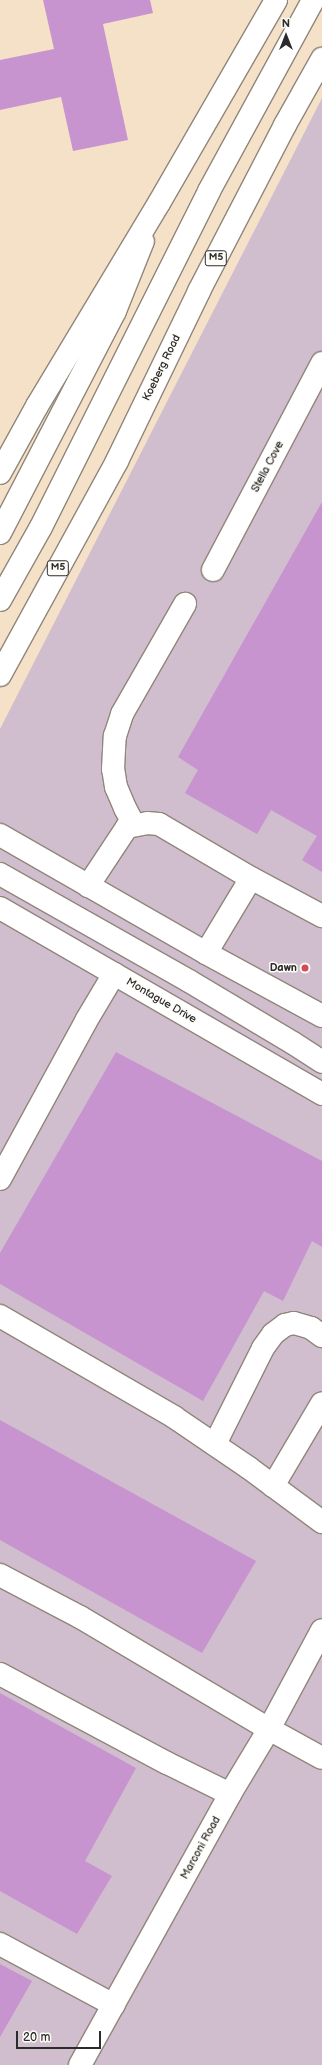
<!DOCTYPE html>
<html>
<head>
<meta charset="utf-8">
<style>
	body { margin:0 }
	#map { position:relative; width:322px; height:2065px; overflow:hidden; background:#f5e1c8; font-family:"Balsamiq Sans",sans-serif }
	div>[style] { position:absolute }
	.industrial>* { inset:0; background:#d0bdcd }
	.building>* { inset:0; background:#c794d0 }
	.roads { filter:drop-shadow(1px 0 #90867a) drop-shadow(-1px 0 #90867a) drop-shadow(0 1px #90867a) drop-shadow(0 -1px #90867a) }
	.minor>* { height:22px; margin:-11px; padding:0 11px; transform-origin:11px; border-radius:11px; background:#fff }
	.major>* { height:22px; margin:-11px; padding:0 11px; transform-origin:11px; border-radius:11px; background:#fff }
	.dots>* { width:11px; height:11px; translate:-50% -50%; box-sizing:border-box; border:2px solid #fdfcf7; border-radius:50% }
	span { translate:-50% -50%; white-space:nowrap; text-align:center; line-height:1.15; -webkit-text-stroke:3px #fdfcf7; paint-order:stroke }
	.shield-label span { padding:1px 3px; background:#fdfcf7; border:1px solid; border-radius:3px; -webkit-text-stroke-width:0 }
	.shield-label { font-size:10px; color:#2b2b2b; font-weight:700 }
	.street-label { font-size:11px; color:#2b2b2b }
	.poi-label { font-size:11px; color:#2b2b2b; font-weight:700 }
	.right { translate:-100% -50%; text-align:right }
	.north { position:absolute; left:266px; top:16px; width:40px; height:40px; -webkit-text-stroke:3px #fdfcf7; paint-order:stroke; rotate:0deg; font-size:11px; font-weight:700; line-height:16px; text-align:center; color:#2b2b2b }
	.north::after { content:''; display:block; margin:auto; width:14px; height:18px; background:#2b2b2b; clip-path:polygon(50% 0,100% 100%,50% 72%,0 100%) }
	.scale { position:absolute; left:16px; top:2031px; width:85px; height:18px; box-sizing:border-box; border:2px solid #2b2b2b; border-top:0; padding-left:5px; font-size:12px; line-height:14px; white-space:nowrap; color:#2b2b2b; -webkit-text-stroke:3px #fdfcf7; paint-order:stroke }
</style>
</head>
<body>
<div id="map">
	<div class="industrial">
		<div style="clip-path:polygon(322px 98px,322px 2065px,0 2065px,0 729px)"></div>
	</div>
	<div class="building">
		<div style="clip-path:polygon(43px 0,150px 0,153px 13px,103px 24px,128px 140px,73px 151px,61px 97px,0 110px,0 60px,54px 49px)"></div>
		<div style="clip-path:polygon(322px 502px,322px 872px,302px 860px,317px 836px,271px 810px,257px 834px,185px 793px,198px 770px,178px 757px)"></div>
		<div style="clip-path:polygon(116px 1052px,322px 1161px,322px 1247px,312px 1241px,283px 1301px,264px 1291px,203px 1401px,0 1284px,0 1253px)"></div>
		<div style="clip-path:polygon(0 1420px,256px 1561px,202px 1653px,0 1540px)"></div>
		<div style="clip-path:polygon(0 1693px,136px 1768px,85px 1861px,112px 1876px,77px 1934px,0 1891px)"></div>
		<div style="clip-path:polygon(0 1964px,32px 1981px,0 2037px)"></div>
	</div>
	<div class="roads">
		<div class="minor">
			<div style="left:0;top:533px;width:250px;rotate:-62.6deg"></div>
			<div style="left:115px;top:311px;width:75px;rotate:-68.2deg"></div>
			<div style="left:213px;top:570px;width:234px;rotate:-62.2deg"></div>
			<div style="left:0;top:600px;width:84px;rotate:-60.7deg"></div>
			<div style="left:41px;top:527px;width:376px;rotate:-63.4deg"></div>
			<div style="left:209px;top:191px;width:217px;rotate:-61.4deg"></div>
			<div style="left:134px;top:825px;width:19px;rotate:-118deg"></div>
			<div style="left:125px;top:808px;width:23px;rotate:-113deg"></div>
			<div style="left:116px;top:787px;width:18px;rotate:-99deg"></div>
			<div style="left:113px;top:769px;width:33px;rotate:-87deg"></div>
			<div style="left:115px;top:736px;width:23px;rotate:-72deg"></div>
			<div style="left:122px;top:714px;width:127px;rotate:-60.2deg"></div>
			<div style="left:0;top:874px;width:217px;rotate:29.5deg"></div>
			<div style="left:189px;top:981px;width:121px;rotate:30.8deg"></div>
			<div style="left:293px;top:1043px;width:35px;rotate:33deg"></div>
			<div style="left:88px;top:886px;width:71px;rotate:-56.5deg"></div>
			<div style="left:127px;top:827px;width:20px;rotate:-11deg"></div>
			<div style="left:147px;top:823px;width:12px;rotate:5deg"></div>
			<div style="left:159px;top:824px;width:107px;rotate:30.4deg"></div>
			<div style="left:251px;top:878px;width:81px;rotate:28.2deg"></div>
			<div style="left:206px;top:953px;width:87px;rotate:-59deg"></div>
			<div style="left:0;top:1179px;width:180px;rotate:-61.4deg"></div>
			<div style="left:86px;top:1021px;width:55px;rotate:-59.2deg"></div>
			<div style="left:0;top:1316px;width:201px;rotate:30.1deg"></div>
			<div style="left:174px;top:1417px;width:91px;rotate:34.2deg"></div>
			<div style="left:249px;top:1468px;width:91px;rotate:36.5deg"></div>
			<div style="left:215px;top:1444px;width:107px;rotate:-63.4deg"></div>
			<div style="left:263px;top:1348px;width:17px;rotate:-54deg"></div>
			<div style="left:273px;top:1334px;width:15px;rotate:-37deg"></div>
			<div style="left:285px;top:1325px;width:9px;rotate:-13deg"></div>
			<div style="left:294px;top:1323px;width:18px;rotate:16deg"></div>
			<div style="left:311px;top:1328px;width:14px;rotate:36deg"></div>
			<div style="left:273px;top:1486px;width:96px;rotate:-59.4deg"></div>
			<div style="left:0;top:1575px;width:90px;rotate:27.7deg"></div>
			<div style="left:80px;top:1617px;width:220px;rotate:30.7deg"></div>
			<div style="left:269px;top:1729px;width:60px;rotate:28.7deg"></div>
			<div style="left:0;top:1674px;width:189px;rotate:28.1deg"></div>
			<div style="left:167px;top:1763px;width:70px;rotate:26.2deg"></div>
			<div style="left:0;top:1944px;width:129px;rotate:28.2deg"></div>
			<div style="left:80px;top:2065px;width:310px;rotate:-61deg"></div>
			<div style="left:230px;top:1794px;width:76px;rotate:-59deg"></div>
			<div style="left:269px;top:1729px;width:112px;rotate:-61.8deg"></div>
		</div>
		<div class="major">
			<div style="left:0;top:473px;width:77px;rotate:-61.1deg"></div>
			<div style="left:37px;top:406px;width:237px;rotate:-59deg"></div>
			<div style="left:159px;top:203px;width:234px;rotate:-60deg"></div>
			<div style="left:0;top:675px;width:244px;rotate:-61.3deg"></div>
			<div style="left:117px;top:461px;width:189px;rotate:-64.2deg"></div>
			<div style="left:199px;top:291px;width:187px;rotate:-62.6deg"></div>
			<div style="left:285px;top:125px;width:76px;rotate:-60.7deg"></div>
			<div style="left:0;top:835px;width:237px;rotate:29.8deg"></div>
			<div style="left:206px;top:953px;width:132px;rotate:28.5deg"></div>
			<div style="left:0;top:908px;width:372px;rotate:30deg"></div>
		</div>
	</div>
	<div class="dots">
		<div style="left:305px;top:968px;background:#d1495b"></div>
	</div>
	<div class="shield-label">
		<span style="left:216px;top:258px">M5</span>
		<span style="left:58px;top:568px">M5</span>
	</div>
	<div class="street-label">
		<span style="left:162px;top:368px;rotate:-64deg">Koeberg Road</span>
		<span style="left:268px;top:467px;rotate:-62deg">Stella Cove</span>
		<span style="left:161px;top:1001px;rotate:30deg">Montague Drive</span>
		<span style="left:201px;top:1848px;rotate:-61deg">Marconi Road</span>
	</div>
	<div class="poi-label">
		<span class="right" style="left:297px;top:968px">Dawn</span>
	</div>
	<div class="north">N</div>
	<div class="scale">20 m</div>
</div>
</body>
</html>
